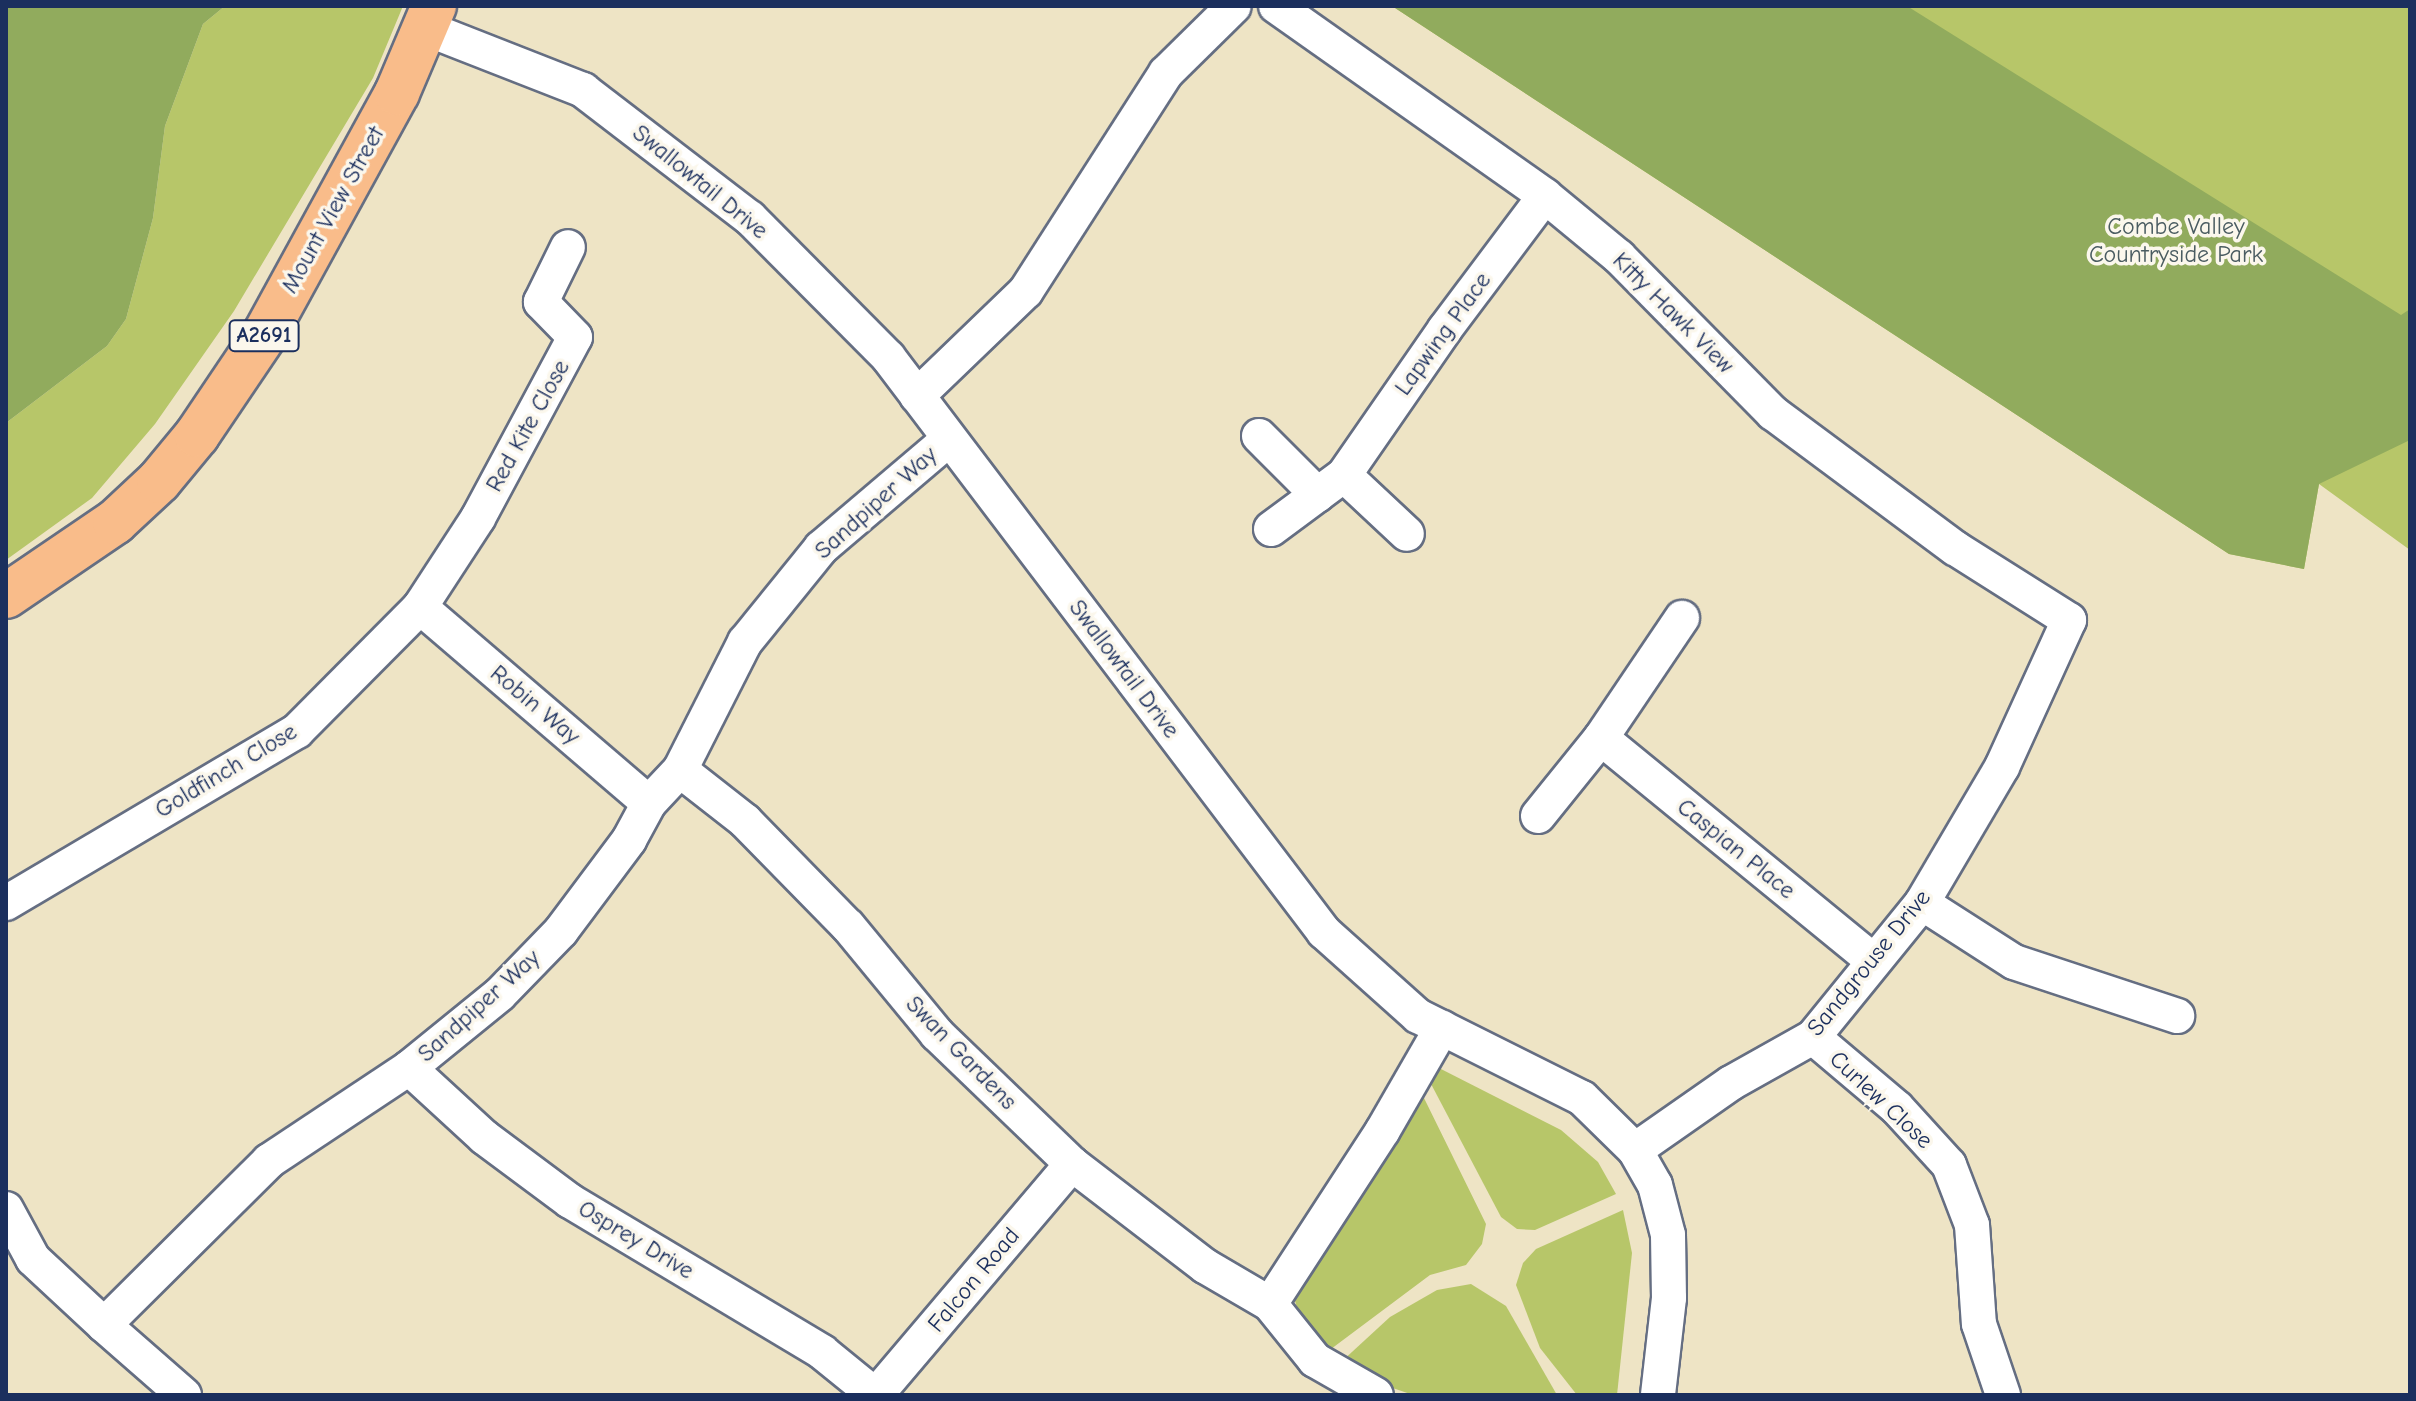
<!DOCTYPE html>
<html>
<head>
<meta charset="utf-8">
<style>
	body { margin:0 }
	#map { position:relative; width:2416px; height:1401px; overflow:hidden; background:#eee4c5; font-family:"Comic Neue",sans-serif }
	div>[style] { position:absolute }
	.green>* { inset:0; background:#b7c669 }
	.forest>* { inset:0; background:#91ab5d }
	.roads { filter:drop-shadow(2px 0 #656e82) drop-shadow(-2px 0 #656e82) drop-shadow(0 2px #656e82) drop-shadow(0 -2px #656e82) }
	.street>* { height:34px; margin:-17px; padding:0 17px; transform-origin:17px; border-radius:17px; background:#fff }
	.primary>* { height:44px; margin:-22px; padding:0 22px; transform-origin:22px; border-radius:22px; background:#f9bc8a }
	span { translate:-50% -50%; white-space:nowrap; text-align:center; line-height:1.15; -webkit-text-stroke:7px #fbf7ec; paint-order:stroke }
	.shield-label span { padding:2px 6px; background:#fbf7ec; border:2px solid; border-radius:6px; -webkit-text-stroke-width:0 }
	.shield-label { font-size:22px; color:#1b2f5e; font-weight:700 }
	.street-label { font-size:24px; color:#1b2f5e }
	.park-label { font-size:24px; color:#4a5c61 }
	.frame { position:absolute; inset:0; border:8px solid #1b2f5e; pointer-events:none }
</style>
</head>
<body>
<div id="map">
	<div class="green">
		<div style="clip-path:polygon(225px 6px,403px 6px,373px 78px,234px 311px,155px 424px,92px 498px,6px 560px,6px 423px,107px 346px,126px 319px,153px 218px,165px 126px,203px 24px)"></div>
		<div style="clip-path:polygon(1392px 6px,2410px 6px,2410px 550px,2319px 484px,2304px 569px,2229px 554px)"></div>
		<div style="clip-path:polygon(1439px 1068px,1561px 1130px,1598px 1162px,1616px 1194px,1535px 1230px,1517px 1229px,1501px 1217px,1430px 1082px)"></div>
		<div style="clip-path:polygon(1422px 1094px,1486px 1224px,1482px 1244px,1466px 1265px,1430px 1275px,1327px 1352px,1304px 1330px,1295px 1301px)"></div>
		<div style="clip-path:polygon(1623px 1210px,1632px 1253px,1617px 1395px,1577px 1395px,1540px 1348px,1516px 1285px,1523px 1263px,1536px 1249px)"></div>
		<div style="clip-path:polygon(1471px 1284px,1506px 1306px,1557px 1395px,1413px 1395px,1364px 1378px,1340px 1363px,1390px 1317px,1437px 1290px)"></div>
	</div>
	<div class="forest">
		<div style="clip-path:polygon(6px 6px,225px 6px,203px 24px,165px 126px,153px 218px,126px 319px,107px 346px,6px 423px)"></div>
		<div style="clip-path:polygon(1392px 6px,1907px 6px,2401px 315px,2410px 309px,2410px 440px,2319px 484px,2304px 569px,2229px 554px)"></div>
	</div>
	<div class="roads">
		<div class="street">
			<div style="left:1276px;top:6px;width:329px;rotate:35.2deg"></div>
			<div style="left:1545px;top:196px;width:96px;rotate:39.5deg"></div>
			<div style="left:1619px;top:257px;width:219px;rotate:45.4deg"></div>
			<div style="left:1773px;top:413px;width:227px;rotate:36.6deg"></div>
			<div style="left:1955px;top:548px;width:135px;rotate:32.3deg"></div>
			<div style="left:2069px;top:620px;width:162px;rotate:114.5deg"></div>
			<div style="left:2002px;top:767px;width:158px;rotate:120.5deg"></div>
			<div style="left:1922px;top:903px;width:173px;rotate:129.1deg"></div>
			<div style="left:1813px;top:1037px;width:94px;rotate:150.7deg"></div>
			<div style="left:1731px;top:1083px;width:117px;rotate:145.1deg"></div>
			<div style="left:425px;top:28px;width:170px;rotate:21.4deg"></div>
			<div style="left:583px;top:90px;width:210px;rotate:37.5deg"></div>
			<div style="left:750px;top:218px;width:196px;rotate:45.2deg"></div>
			<div style="left:888px;top:357px;width:722px;rotate:52.83deg"></div>
			<div style="left:1324px;top:932px;width:126px;rotate:41.8deg"></div>
			<div style="left:1418px;top:1016px;width:183px;rotate:26.6deg"></div>
			<div style="left:1582px;top:1098px;width:74px;rotate:44.5deg"></div>
			<div style="left:1635px;top:1150px;width:40px;rotate:60.3deg"></div>
			<div style="left:1655px;top:1185px;width:52px;rotate:75.4deg"></div>
			<div style="left:1668px;top:1235px;width:63px;rotate:89.1deg"></div>
			<div style="left:1669px;top:1298px;width:98px;rotate:96.5deg"></div>
			<div style="left:917px;top:396px;width:151px;rotate:-43.9deg"></div>
			<div style="left:1026px;top:291px;width:259px;rotate:-57.3deg"></div>
			<div style="left:1166px;top:73px;width:95px;rotate:-44.6deg"></div>
			<div style="left:1259px;top:436px;width:83px;rotate:45deg"></div>
			<div style="left:1344px;top:475px;width:86px;rotate:43.1deg"></div>
			<div style="left:1271px;top:529px;width:91px;rotate:-36.5deg"></div>
			<div style="left:1344px;top:475px;width:178px;rotate:-55.3deg"></div>
			<div style="left:1445px;top:329px;width:166px;rotate:-53.1deg"></div>
			<div style="left:420px;top:607px;width:301px;rotate:40.6deg"></div>
			<div style="left:1601px;top:738px;width:350px;rotate:39.3deg"></div>
			<div style="left:680px;top:770px;width:83px;rotate:38.1deg"></div>
			<div style="left:745px;top:821px;width:147px;rotate:45.6deg"></div>
			<div style="left:848px;top:926px;width:140px;rotate:50.5deg"></div>
			<div style="left:937px;top:1034px;width:187px;rotate:43.9deg"></div>
			<div style="left:1072px;top:1164px;width:168px;rotate:37.5deg"></div>
			<div style="left:1205px;top:1266px;width:75px;rotate:30.3deg"></div>
			<div style="left:1270px;top:1304px;width:72px;rotate:51.2deg"></div>
			<div style="left:1315px;top:1360px;width:70px;rotate:29.8deg"></div>
			<div style="left:1538px;top:816px;width:100px;rotate:-51.1deg"></div>
			<div style="left:1601px;top:738px;width:145px;rotate:-56deg"></div>
			<div style="left:6px;top:903px;width:338px;rotate:-30.6deg"></div>
			<div style="left:297px;top:731px;width:175px;rotate:-45.2deg"></div>
			<div style="left:420px;top:607px;width:106px;rotate:-56.9deg"></div>
			<div style="left:478px;top:518px;width:205px;rotate:-61.8deg"></div>
			<div style="left:575px;top:337px;width:49px;rotate:-134.2deg"></div>
			<div style="left:541px;top:302px;width:61px;rotate:-63.9deg"></div>
			<div style="left:1922px;top:903px;width:109px;rotate:32.7deg"></div>
			<div style="left:2014px;top:962px;width:172px;rotate:18.3deg"></div>
			<div style="left:1813px;top:1037px;width:110px;rotate:40.2deg"></div>
			<div style="left:1897px;top:1108px;width:77px;rotate:47.6deg"></div>
			<div style="left:1949px;top:1165px;width:64px;rotate:69deg"></div>
			<div style="left:1972px;top:1225px;width:99px;rotate:86deg"></div>
			<div style="left:1979px;top:1324px;width:75px;rotate:71.3deg"></div>
			<div style="left:409px;top:1068px;width:102px;rotate:42.6deg"></div>
			<div style="left:484px;top:1137px;width:107px;rotate:36.7deg"></div>
			<div style="left:570px;top:1201px;width:294px;rotate:30.9deg"></div>
			<div style="left:822px;top:1352px;width:68px;rotate:39.1deg"></div>
			<div style="left:6px;top:1209px;width:57px;rotate:61.6deg"></div>
			<div style="left:33px;top:1259px;width:97px;rotate:42.9deg"></div>
			<div style="left:1270px;top:1304px;width:207px;rotate:-57deg"></div>
			<div style="left:1383px;top:1130px;width:118px;rotate:-60deg"></div>
			<div style="left:184px;top:1395px;width:106px;rotate:-138.8deg"></div>
			<div style="left:104px;top:1325px;width:233px;rotate:-44.8deg"></div>
			<div style="left:269px;top:1161px;width:168px;rotate:-33.6deg"></div>
			<div style="left:409px;top:1068px;width:117px;rotate:-39.1deg"></div>
			<div style="left:500px;top:994px;width:88px;rotate:-45.9deg"></div>
			<div style="left:561px;top:931px;width:114px;rotate:-53.2deg"></div>
			<div style="left:629px;top:840px;width:42px;rotate:-61.6deg"></div>
			<div style="left:649px;top:803px;width:45px;rotate:-46.8deg"></div>
			<div style="left:680px;top:770px;width:144px;rotate:-63.1deg"></div>
			<div style="left:745px;top:642px;width:121px;rotate:-51deg"></div>
			<div style="left:821px;top:548px;width:168px;rotate:-40.4deg"></div>
			<div style="left:876px;top:1395px;width:303px;rotate:-49.7deg"></div>
		</div>
		<div class="primary">
			<div style="left:6px;top:596px;width:132px;rotate:-34.2deg"></div>
			<div style="left:115px;top:522px;width:60px;rotate:-43deg"></div>
			<div style="left:159px;top:481px;width:60px;rotate:-50.4deg"></div>
			<div style="left:197px;top:435px;width:122px;rotate:-56deg"></div>
			<div style="left:265px;top:334px;width:275px;rotate:-61.3deg"></div>
			<div style="left:397px;top:93px;width:95px;rotate:-67deg"></div>
		</div>
	</div>
	<div class="shield-label">
		<span style="left:264px;top:336px">A2691</span>
	</div>
	<div class="street-label">
		<span style="left:700px;top:182px;rotate:39deg">Swallowtail Drive</span>
		<span style="left:333px;top:210px;rotate:-61deg">Mount View Street</span>
		<span style="left:1673px;top:313px;rotate:45deg">Kitty Hawk View</span>
		<span style="left:1443px;top:334px;rotate:-54deg">Lapwing Place</span>
		<span style="left:528px;top:426px;rotate:-61deg">Red Kite Close</span>
		<span style="left:876px;top:503px;rotate:-42deg">Sandpiper Way</span>
		<span style="left:1124px;top:669px;rotate:53deg">Swallowtail Drive</span>
		<span style="left:535px;top:705px;rotate:40deg">Robin Way</span>
		<span style="left:226px;top:771px;rotate:-31deg">Goldfinch Close</span>
		<span style="left:1736px;top:849px;rotate:39deg">Caspian Place</span>
		<span style="left:1869px;top:963px;rotate:-51deg">Sandgrouse Drive</span>
		<span style="left:479px;top:1006px;rotate:-42deg">Sandpiper Way</span>
		<span style="left:961px;top:1053px;rotate:46deg">Swan Gardens</span>
		<span style="left:1881px;top:1100px;rotate:43deg">Curlew Close</span>
		<span style="left:636px;top:1240px;rotate:31deg">Osprey Drive</span>
		<span style="left:974px;top:1280px;rotate:-50deg">Falcon Road</span>
	</div>
	<div class="park-label">
		<span style="left:2176px;top:241px">Combe Valley<br>Countryside Park</span>
	</div>
	<div class="frame"></div>
</div>
</body>
</html>
